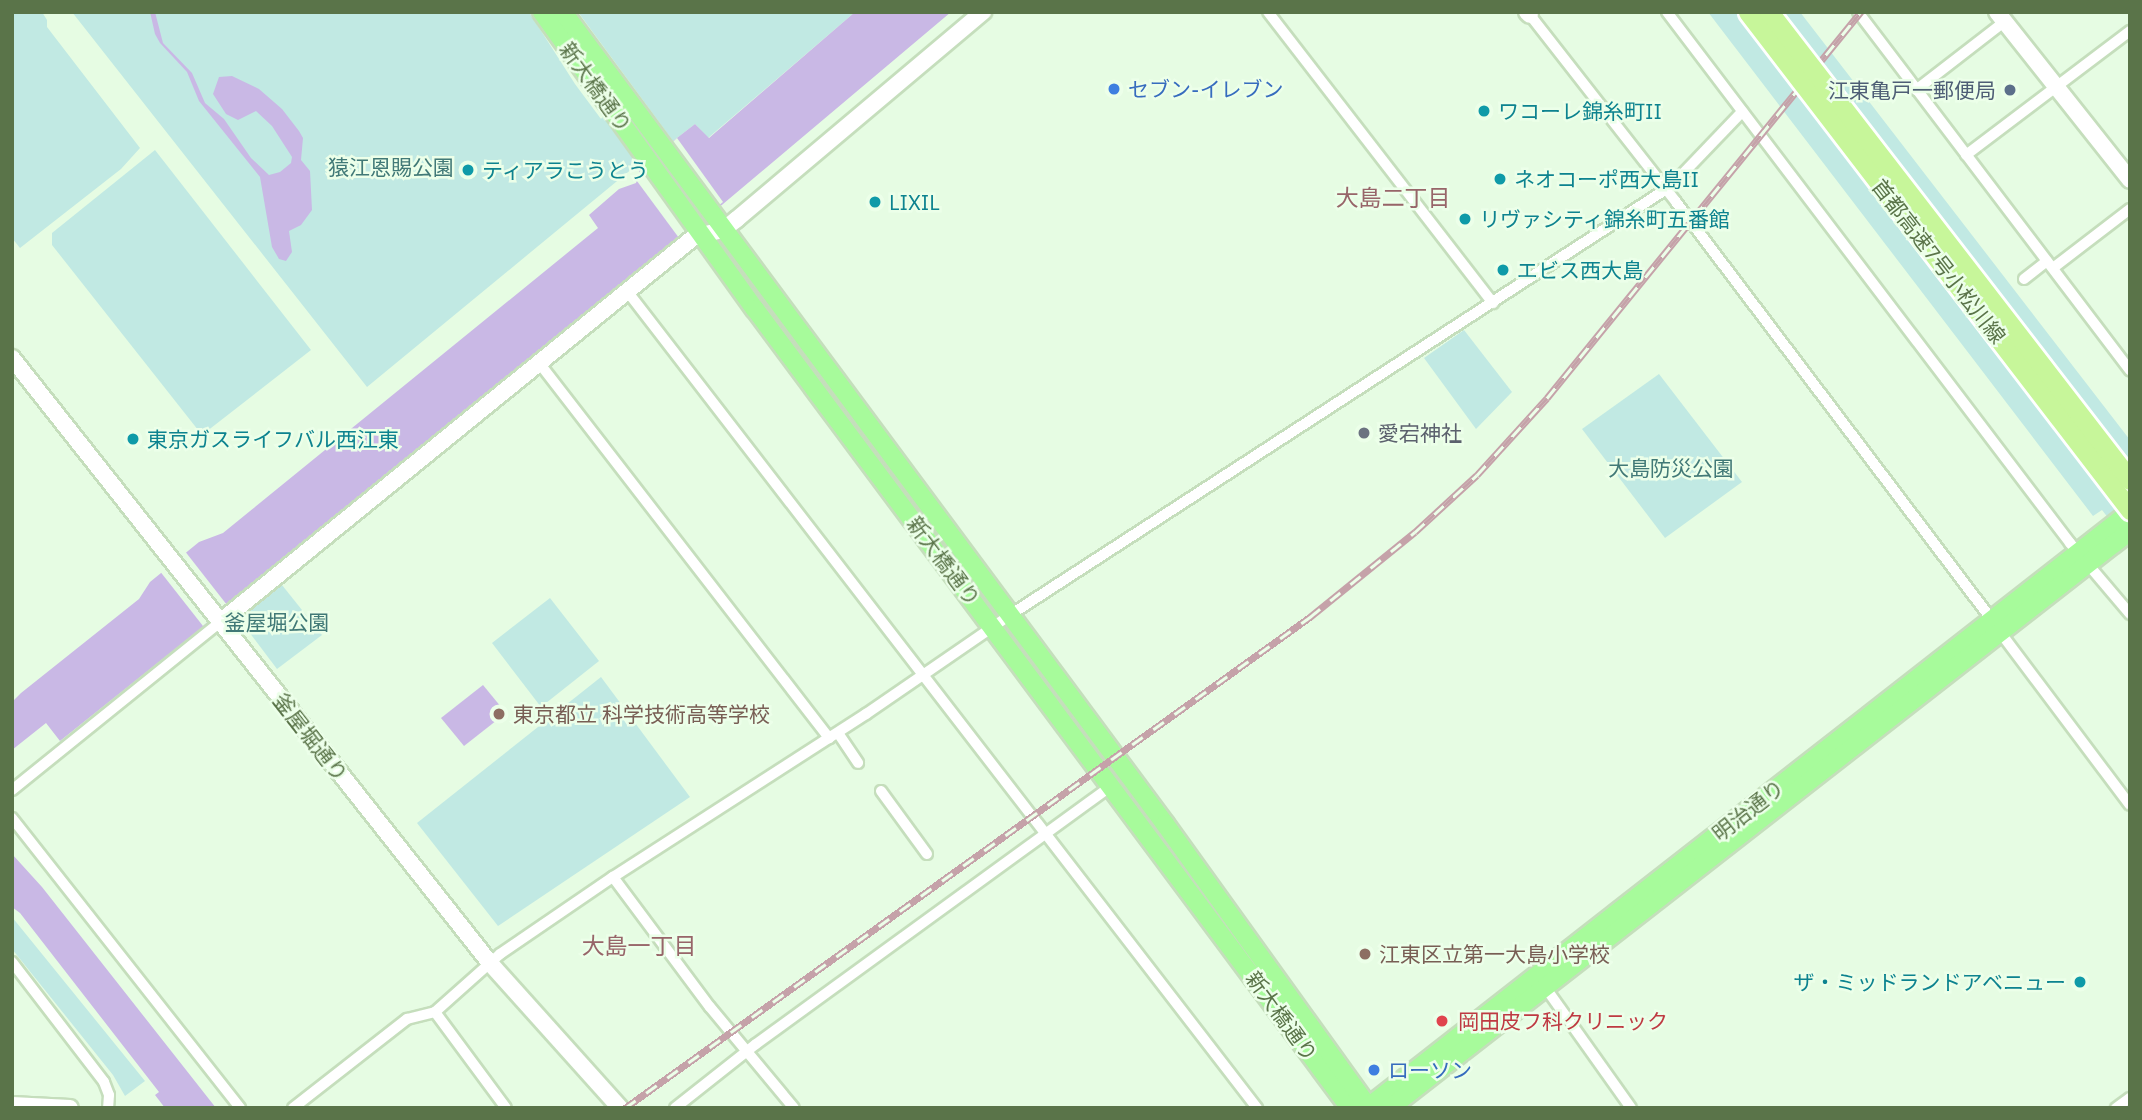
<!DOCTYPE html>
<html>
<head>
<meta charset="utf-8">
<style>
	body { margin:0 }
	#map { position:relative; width:2142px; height:1120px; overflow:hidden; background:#e6fce3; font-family:"IBM Plex Sans","Noto Sans JP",sans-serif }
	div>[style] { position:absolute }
	.green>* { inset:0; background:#c1e9e3 }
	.water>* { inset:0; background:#c9b8e5 }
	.pier>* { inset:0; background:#e6fce3 }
	.roads { filter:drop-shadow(2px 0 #c5debc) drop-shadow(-2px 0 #c5debc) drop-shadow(0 2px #c5debc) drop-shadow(0 -2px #c5debc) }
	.street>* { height:10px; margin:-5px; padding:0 5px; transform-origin:5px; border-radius:5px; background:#fff }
	.secondary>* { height:16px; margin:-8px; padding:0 8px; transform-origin:8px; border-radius:8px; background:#fff }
	.primary>* { height:18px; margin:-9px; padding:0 9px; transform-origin:9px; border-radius:9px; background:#a7fb9b }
	.rail>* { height:7px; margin-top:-3.5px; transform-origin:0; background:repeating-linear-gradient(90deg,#ecffe9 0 13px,#c5a2a9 0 26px); box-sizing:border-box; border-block:2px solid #c5a2a9 }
	.bridges { filter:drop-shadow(2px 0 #fff) drop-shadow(-2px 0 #fff) drop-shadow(0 2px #fff) drop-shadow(0 -2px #fff) }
	.highway-bridge>* { height:19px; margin:-9.5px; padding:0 9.5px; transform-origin:9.5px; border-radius:9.5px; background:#c7f69a }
	.dots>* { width:19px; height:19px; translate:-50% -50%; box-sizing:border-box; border:4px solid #ecffe9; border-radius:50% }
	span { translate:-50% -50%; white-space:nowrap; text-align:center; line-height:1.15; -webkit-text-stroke:5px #ecffe9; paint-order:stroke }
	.street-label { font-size:21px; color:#5a7449 }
	.shop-label { font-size:21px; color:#366cbe }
	.left { translate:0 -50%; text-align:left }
	.service-label { font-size:21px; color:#4e5e75 }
	.right { translate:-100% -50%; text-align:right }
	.culture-label { font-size:21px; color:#0d838f }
	.park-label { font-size:21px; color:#417977 }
	.worship-label { font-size:21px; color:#5b616d }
	.education-label { font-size:21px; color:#785e54 }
	.health-label { font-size:21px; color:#be3a42 }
	.neighbourhood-label { font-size:23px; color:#976569 }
	.frame { position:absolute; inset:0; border:14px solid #5a7449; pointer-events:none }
</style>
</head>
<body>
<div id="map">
	<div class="green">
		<div style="clip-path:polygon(12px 12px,42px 12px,47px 20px,47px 27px,140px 148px,121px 169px,20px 248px,12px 238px)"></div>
		<div style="clip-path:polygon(72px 12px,529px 12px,575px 84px,601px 119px,604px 115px,639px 163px,367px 387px)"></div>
		<div style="clip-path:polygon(578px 12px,855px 12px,708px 138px,695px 124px,673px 141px)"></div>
		<div style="clip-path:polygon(1708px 12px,1800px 12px,2130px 440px,2130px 546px,2102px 510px,2093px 516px)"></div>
		<div style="clip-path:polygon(155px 150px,311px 350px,202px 435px,52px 245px,52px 233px)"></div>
		<div style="clip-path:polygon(1464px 330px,1512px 392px,1476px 429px,1424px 358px)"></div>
		<div style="clip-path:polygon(1659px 374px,1742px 482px,1665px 538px,1582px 429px)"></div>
		<div style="clip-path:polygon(282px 585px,322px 635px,277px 669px,246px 628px,247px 607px)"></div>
		<div style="clip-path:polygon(550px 598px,599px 661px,541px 707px,492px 643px)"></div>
		<div style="clip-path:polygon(601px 677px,690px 797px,498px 926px,417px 823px)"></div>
		<div style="clip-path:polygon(12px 917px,145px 1081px,125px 1096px,113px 1075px,12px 949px)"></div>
	</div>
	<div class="water">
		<div style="clip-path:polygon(150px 12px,155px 12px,163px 43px,192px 73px,205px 103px,224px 119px,251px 158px,269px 175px,280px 172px,291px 163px,292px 157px,272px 126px,256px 111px,238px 120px,226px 114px,213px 94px,219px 77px,232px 76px,259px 89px,282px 109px,299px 131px,303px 138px,301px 160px,310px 171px,312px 210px,301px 225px,289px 231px,292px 252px,286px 261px,279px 259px,272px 247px,260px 177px,199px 101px,187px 72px,160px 43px,155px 34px)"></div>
		<div style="clip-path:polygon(855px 12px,951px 12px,546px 353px,60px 741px,46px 723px,12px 750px,12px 702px,21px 693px,139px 599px,150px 582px,199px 542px,223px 533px,598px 228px,589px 215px,619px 189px,636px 183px,640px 169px,673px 141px,695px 124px,709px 138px)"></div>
		<div style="clip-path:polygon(483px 685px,506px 713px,464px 746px,441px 718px)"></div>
		<div style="clip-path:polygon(12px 854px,42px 887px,216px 1108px,165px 1108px,155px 1095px,159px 1092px,20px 913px,12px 907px)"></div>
	</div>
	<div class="pier">
		<div style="clip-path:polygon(677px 138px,723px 202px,679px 238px,634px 177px)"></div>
		<div style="clip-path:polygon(184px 550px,227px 605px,203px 626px,159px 570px)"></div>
	</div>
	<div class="roads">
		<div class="street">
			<div style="left:1268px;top:12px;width:368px;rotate:52.3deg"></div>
			<div style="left:1667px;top:12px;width:667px;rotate:52.8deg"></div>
			<div style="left:2070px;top:543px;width:93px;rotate:49.8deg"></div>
			<div style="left:1858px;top:12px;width:450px;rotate:52.8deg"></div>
			<div style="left:1530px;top:15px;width:237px;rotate:52deg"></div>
			<div style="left:1676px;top:202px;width:524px;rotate:52.91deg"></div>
			<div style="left:1916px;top:90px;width:111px;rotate:-37.7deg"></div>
			<div style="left:1966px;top:155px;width:206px;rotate:-37.1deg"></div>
			<div style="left:2053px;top:268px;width:97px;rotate:-37.5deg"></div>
			<div style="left:2024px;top:279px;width:29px;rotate:-38deg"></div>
			<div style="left:627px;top:291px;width:1032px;rotate:52.36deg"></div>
			<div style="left:540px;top:364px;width:473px;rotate:52.3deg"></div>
			<div style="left:2000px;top:632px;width:216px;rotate:53.1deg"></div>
			<div style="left:838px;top:733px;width:36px;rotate:56deg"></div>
			<div style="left:12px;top:790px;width:267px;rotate:-38.9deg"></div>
			<div style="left:881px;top:791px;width:78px;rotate:53.9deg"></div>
			<div style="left:12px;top:818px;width:369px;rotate:51.8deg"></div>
			<div style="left:613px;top:877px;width:162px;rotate:53.3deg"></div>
			<div style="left:710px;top:1007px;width:131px;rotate:50.3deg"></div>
			<div style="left:12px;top:962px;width:151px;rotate:52.5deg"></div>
			<div style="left:104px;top:1082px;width:14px;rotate:69deg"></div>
			<div style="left:109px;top:1095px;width:13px;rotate:94deg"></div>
			<div style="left:1545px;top:987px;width:148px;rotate:54.6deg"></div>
			<div style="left:435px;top:1012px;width:119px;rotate:53.5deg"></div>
			<div style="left:293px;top:1108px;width:145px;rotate:-38deg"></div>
			<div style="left:407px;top:1019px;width:29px;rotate:-14deg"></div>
			<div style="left:435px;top:1012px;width:87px;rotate:-41.7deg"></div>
			<div style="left:500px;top:954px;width:137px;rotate:-34.3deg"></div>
			<div style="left:613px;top:877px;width:301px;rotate:-32.8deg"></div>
			<div style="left:866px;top:714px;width:175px;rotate:-34.5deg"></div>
			<div style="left:1010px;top:615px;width:788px;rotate:-32.98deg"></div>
			<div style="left:1671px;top:186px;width:103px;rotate:-46.2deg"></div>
			<div style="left:675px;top:1108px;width:103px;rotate:-38.3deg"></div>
			<div style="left:756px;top:1044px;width:437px;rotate:-36deg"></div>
			<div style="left:2116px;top:1108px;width:17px;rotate:-36deg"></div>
		</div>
		<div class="secondary">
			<div style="left:1527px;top:12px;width:4px;rotate:45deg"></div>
			<div style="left:1997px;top:12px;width:214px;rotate:51.6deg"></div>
			<div style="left:12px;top:358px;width:771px;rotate:51.69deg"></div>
			<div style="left:490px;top:963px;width:195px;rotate:48.1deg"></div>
			<div style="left:220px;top:622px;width:611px;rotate:-39.08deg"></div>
			<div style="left:694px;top:237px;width:30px;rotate:-14deg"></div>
			<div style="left:723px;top:230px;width:18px;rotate:-38deg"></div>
			<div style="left:737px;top:219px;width:322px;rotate:-40.1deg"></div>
			<div style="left:12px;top:1105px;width:58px;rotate:3deg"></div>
		</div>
		<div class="primary">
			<div style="left:542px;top:12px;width:365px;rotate:54.4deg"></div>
			<div style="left:755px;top:309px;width:996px;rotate:53.33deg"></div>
			<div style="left:563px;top:12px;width:1011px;rotate:53.45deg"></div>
			<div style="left:1165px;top:824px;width:350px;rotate:54.3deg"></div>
			<div style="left:1367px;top:1108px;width:968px;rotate:-37.99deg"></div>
			<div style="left:1390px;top:1108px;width:938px;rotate:-37.94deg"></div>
		</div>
	</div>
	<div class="rail">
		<div style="left:625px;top:1108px;width:843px;rotate:-35.63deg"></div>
		<div style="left:1310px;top:617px;width:135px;rotate:-39deg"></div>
		<div style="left:1415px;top:532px;width:84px;rotate:-42.6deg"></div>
		<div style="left:1477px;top:475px;width:104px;rotate:-47.7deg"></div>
		<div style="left:1547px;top:398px;width:498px;rotate:-50.9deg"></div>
	</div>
	<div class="bridges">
		<div class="highway-bridge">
			<div style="left:1748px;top:12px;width:628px;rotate:52.51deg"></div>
			<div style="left:1769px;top:12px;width:591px;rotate:52.35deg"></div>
		</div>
	</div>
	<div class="dots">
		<div style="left:1114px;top:89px;background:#3f7fe0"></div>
		<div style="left:2010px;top:90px;background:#5c6f8a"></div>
		<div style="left:1484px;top:111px;background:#0f9aa8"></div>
		<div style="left:468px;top:170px;background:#0f9aa8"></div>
		<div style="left:1500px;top:179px;background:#0f9aa8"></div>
		<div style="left:875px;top:202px;background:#0f9aa8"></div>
		<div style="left:1465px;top:219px;background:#0f9aa8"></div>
		<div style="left:1503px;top:270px;background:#0f9aa8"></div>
		<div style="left:1364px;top:433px;background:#6b7280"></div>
		<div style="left:133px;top:439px;background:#0f9aa8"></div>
		<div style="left:499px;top:714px;background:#8d6e63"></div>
		<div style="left:1365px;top:954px;background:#8d6e63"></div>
		<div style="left:2080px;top:982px;background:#0f9aa8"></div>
		<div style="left:1442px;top:1021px;background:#e0444e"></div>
		<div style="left:1374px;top:1070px;background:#3f7fe0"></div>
	</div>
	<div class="street-label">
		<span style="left:596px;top:87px;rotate:54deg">新大橋通り</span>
		<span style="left:1939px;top:261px;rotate:52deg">首都高速7号小松川線</span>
		<span style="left:944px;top:561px;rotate:53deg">新大橋通り</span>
		<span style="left:311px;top:737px;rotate:52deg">釜屋堀通り</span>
		<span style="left:1748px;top:810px;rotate:-38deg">明治通り</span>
		<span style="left:1282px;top:1016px;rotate:54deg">新大橋通り</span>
	</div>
	<div class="shop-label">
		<span class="left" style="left:1128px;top:89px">セブン-イレブン</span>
		<span class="left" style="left:1388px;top:1070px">ローソン</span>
	</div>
	<div class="service-label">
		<span class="right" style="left:1996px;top:90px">江東亀戸一郵便局</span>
	</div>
	<div class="culture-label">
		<span class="left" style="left:1498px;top:111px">ワコーレ錦糸町II</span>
		<span class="left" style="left:482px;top:170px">ティアラこうとう</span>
		<span class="left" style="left:1514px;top:179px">ネオコーポ西大島II</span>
		<span class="left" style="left:889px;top:202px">LIXIL</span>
		<span class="left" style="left:1479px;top:219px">リヴァシティ錦糸町五番館</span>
		<span class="left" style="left:1517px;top:270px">エビス西大島</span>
		<span class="left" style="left:147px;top:439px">東京ガスライフバル西江東</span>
		<span class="right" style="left:2066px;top:982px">ザ・ミッドランドアベニュー</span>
	</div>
	<div class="park-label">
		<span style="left:391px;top:167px">猿江恩賜公園</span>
		<span style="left:1671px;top:468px">大島防災公園</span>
		<span style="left:277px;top:622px">釜屋堀公園</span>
	</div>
	<div class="worship-label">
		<span class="left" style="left:1378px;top:433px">愛宕神社</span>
	</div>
	<div class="education-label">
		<span class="left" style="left:513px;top:714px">東京都立 科学技術高等学校</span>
		<span class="left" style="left:1379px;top:954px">江東区立第一大島小学校</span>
	</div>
	<div class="health-label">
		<span class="left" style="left:1458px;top:1021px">岡田皮フ科クリニック</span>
	</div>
	<div class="neighbourhood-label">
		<span style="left:1393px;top:197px">大島二丁目</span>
		<span style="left:639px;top:945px">大島一丁目</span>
	</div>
	<div class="frame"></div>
</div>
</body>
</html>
